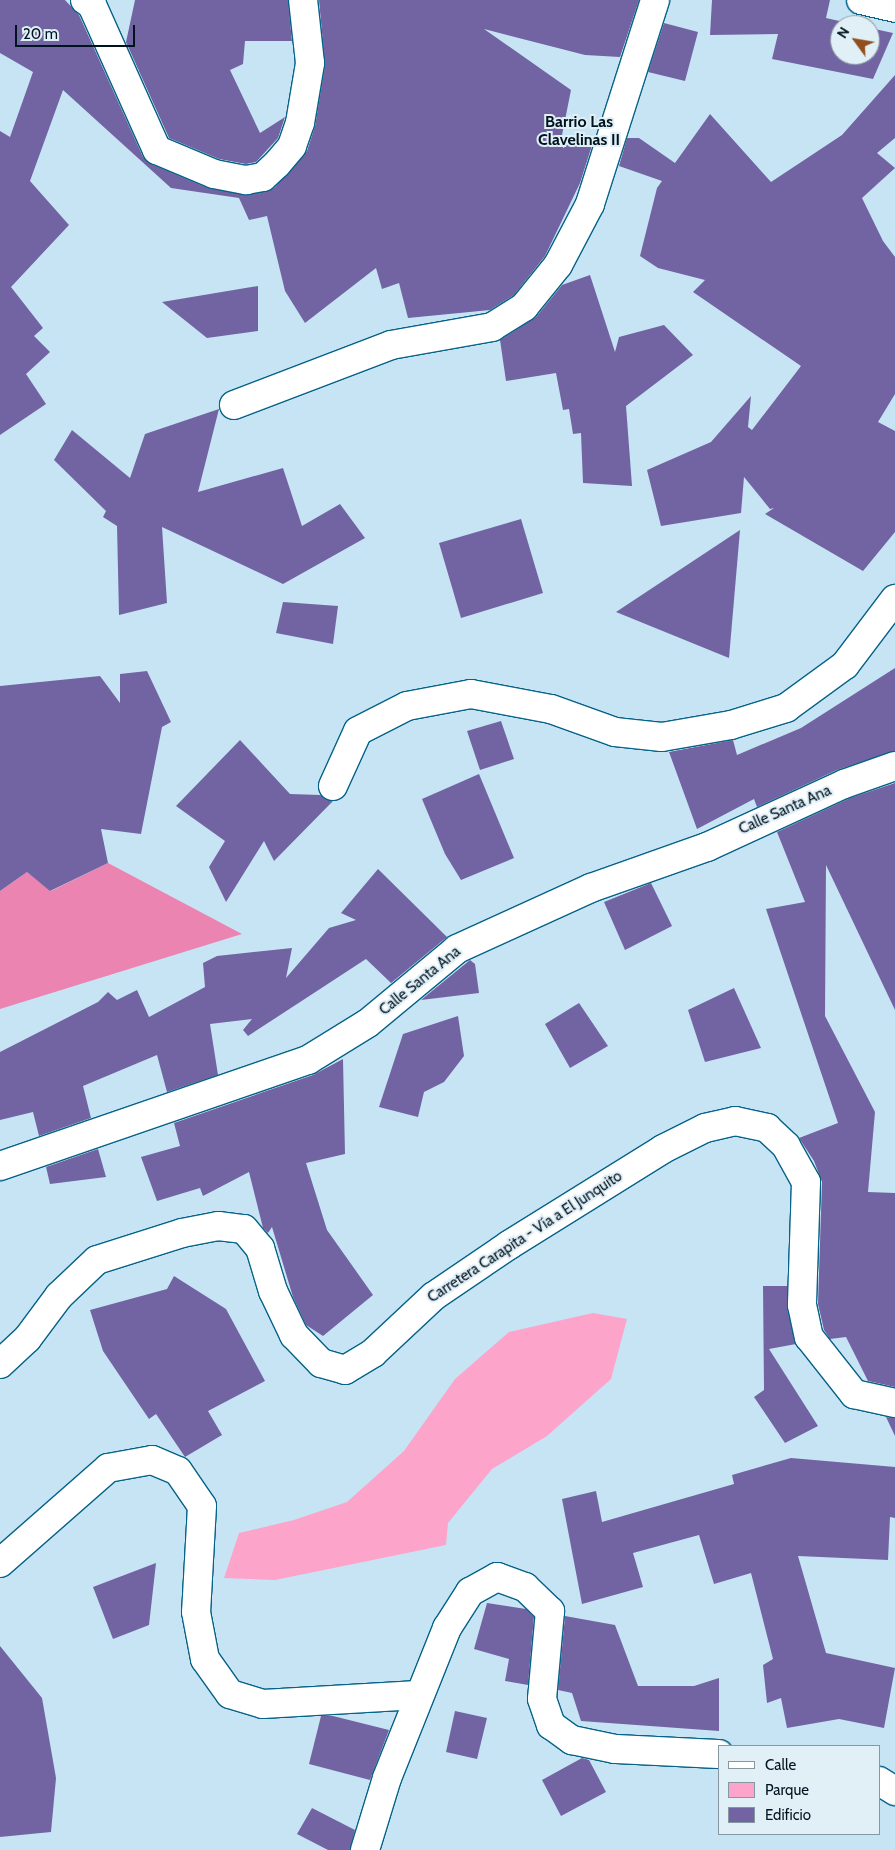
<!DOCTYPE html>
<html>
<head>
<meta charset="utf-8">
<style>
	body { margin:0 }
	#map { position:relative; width:895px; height:1850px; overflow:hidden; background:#c7e4f5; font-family:Cabin,sans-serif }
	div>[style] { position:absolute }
	.green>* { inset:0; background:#fca4c9 }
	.forest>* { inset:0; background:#eb84b1 }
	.building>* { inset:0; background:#7264a2 }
	.roads { filter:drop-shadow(1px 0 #056388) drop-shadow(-1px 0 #056388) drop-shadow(0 1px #056388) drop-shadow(0 -1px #056388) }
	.minor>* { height:28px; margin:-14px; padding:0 14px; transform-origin:14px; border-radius:14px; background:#fff }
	span { translate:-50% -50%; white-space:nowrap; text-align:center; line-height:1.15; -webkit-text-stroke:4px #e1eff7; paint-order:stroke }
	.street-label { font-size:15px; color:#00141f }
	.neighbourhood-label { font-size:16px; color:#00141f; font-weight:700 }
	.legend { position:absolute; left:718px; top:1745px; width:162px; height:90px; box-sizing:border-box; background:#e1eff7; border:1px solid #8797a1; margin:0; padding:6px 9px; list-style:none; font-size:15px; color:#00141f }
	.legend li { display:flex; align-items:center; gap:10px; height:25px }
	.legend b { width:25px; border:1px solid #8797a1 }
	.north { position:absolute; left:830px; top:15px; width:50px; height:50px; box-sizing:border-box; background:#e1eff7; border:1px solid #8797a1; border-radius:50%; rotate:302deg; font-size:14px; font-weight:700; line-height:20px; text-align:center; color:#00141f }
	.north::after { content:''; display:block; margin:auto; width:18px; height:22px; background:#914f1e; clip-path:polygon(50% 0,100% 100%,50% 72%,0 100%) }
	.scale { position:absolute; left:15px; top:25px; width:120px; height:22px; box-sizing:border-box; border:2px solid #00141f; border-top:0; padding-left:6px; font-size:15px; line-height:18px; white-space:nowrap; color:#00141f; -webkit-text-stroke:4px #e1eff7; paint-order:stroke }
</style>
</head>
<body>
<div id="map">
	<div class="green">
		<div style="clip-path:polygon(593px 1313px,627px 1319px,611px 1379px,547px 1436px,492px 1469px,448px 1523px,446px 1545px,275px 1580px,224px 1578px,239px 1533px,294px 1520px,347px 1502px,404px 1451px,455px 1379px,509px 1332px)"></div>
	</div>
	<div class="forest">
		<div style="clip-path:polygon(108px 863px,242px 934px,0 1009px,0 891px,27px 872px,51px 891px)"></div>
	</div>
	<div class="building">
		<div style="clip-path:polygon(0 0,65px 0,79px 15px,143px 157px,151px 164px,208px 188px,248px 195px,274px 188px,307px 151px,315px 126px,325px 65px,319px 0,639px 0,620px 57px,585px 55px,484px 29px,571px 90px,561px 140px,594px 139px,580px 183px,545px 256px,514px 295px,490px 310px,408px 318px,399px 283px,382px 289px,376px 268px,305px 323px,285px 291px,267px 216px,249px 220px,239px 198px,171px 188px,63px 90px,30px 181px,69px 225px,11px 287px,43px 328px,34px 336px,50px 352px,26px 374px,46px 404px,0 435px,0 131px,10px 137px,33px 72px,0 53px)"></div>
		<div style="clip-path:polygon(135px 0,288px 0,292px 41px,245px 41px,243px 64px,230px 70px,260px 133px,285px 117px,278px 138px,256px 162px,246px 164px,219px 159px,169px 138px,126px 42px)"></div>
		<div style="clip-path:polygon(712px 0,830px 0,826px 18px,857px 25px,840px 25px,840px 55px,870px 55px,870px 28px,893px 33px,873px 79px,772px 59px,778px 34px,710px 35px)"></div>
		<div style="clip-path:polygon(664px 23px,698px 32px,685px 81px,648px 72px)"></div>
		<div style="clip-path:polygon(895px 75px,895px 138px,877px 153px,895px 168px,862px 198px,883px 241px,895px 257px,895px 394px,878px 422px,895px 431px,895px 532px,863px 571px,765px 514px,774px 508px,770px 509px,744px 477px,741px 513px,661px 526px,647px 470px,711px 442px,751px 396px,748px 427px,752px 430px,801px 366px,693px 292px,705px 280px,658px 268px,640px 256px,657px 188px,662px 181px,619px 166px,627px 138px,639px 138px,675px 163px,710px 114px,771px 182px,842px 135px)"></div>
		<div style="clip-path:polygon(590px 275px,615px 352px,619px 337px,664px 325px,693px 355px,626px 406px,632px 486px,583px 483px,581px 433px,573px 434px,569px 409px,563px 410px,556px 373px,506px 381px,500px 340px,536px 317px,562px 285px)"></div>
		<div style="clip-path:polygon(258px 286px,258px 331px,207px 338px,162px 302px)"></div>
		<div style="clip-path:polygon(219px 409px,198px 492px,283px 468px,302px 526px,340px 504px,365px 538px,283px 584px,162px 527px,167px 603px,119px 615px,117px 526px,103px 517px,106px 511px,54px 460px,72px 430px,130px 478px,145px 434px)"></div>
		<div style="clip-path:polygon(521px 519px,543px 593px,461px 618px,439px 543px)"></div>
		<div style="clip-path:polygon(740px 530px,729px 658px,616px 612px)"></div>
		<div style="clip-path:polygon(283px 602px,338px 606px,333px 644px,276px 633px)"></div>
		<div style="clip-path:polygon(895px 668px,895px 751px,837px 770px,757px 807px,754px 799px,697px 829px,669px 752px,733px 740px,737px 755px,801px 728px)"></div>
		<div style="clip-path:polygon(147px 671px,171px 722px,162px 727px,141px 834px,101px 829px,108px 863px,50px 891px,27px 872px,0 891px,0 686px,100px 676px,120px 703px,120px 674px)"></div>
		<div style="clip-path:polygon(501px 721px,514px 759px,480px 770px,467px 731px)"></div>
		<div style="clip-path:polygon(240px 740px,290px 794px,320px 795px,333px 801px,274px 861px,264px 841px,226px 902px,209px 867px,225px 841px,176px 806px)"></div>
		<div style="clip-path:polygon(479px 774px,514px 858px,461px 880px,445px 854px,422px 799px)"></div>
		<div style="clip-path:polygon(895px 783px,895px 1010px,826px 865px,825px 1016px,875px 1112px,868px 1192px,895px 1193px,895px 1387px,868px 1381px,846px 1337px,830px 1339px,824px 1330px,818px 1304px,822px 1182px,814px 1161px,799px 1138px,838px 1123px,766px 909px,805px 902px,777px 832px,850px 798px)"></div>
		<div style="clip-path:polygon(378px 869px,447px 937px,391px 983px,366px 959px,248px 1036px,243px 1030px,252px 1019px,210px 1024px,218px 1075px,167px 1092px,157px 1055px,83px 1086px,91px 1118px,39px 1136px,33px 1112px,0 1120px,0 1052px,98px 1002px,108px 992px,117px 1000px,137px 990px,149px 1017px,205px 987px,203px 963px,217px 956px,292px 948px,286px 978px,329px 928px,356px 920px,341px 913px)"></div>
		<div style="clip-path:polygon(651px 883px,672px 926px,625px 950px,604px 902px)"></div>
		<div style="clip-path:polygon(470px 960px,475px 964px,479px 993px,421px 1000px)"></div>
		<div style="clip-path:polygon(734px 988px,761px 1048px,705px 1062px,688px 1010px)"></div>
		<div style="clip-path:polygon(579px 1003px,608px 1046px,570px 1068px,545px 1024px)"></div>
		<div style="clip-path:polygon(458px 1016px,464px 1056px,444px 1082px,424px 1092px,418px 1117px,379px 1107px,403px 1034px)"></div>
		<div style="clip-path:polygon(343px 1059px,345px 1154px,306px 1163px,327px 1230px,373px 1295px,323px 1336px,306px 1325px,293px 1297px,272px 1227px,268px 1233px,263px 1228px,249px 1172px,203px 1196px,200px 1188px,157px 1201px,141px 1157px,180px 1146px,174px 1123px,313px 1075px)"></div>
		<div style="clip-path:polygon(98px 1149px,106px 1177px,50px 1184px,46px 1167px)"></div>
		<div style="clip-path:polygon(174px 1276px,226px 1309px,265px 1381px,208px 1411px,222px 1435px,185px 1457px,156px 1414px,149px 1419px,103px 1351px,90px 1310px,167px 1289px)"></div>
		<div style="clip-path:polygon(763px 1286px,787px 1286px,787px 1308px,796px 1344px,769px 1349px,818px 1426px,785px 1443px,754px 1397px,764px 1390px)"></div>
		<div style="clip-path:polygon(886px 1417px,895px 1418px,895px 1436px)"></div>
		<div style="clip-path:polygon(791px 1458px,895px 1467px,895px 1518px,890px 1517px,888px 1560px,798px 1556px,826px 1653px,895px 1668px,884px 1728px,839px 1719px,787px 1728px,781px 1698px,767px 1703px,763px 1665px,773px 1659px,751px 1573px,714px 1584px,699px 1535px,633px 1553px,643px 1587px,582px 1604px,562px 1499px,596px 1491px,602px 1522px,734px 1484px,732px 1475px)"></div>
		<div style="clip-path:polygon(156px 1563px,149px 1625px,113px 1639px,93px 1587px)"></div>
		<div style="clip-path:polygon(487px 1603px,526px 1609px,534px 1617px,528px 1685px,505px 1681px,509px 1659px,474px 1649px)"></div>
		<div style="clip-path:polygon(565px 1616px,615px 1625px,638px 1686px,694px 1686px,719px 1678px,719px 1731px,581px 1721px,572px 1693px,558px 1690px)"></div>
		<div style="clip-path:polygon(0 1646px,42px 1698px,56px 1778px,51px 1832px,0 1837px)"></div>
		<div style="clip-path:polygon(455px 1711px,487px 1718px,477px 1759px,446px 1752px)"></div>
		<div style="clip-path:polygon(321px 1716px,333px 1716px,389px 1730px,370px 1780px,309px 1764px)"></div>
		<div style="clip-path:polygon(582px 1758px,589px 1760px,606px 1792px,561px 1816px,542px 1780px)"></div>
		<div style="clip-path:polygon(312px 1808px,355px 1830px,350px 1850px,328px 1850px,297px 1834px)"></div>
	</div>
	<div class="roads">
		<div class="minor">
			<div style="left:85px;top:0;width:9px;rotate:36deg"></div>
			<div style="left:92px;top:5px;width:159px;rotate:65.9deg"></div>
			<div style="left:157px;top:150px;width:62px;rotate:22.8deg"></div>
			<div style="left:214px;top:174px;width:33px;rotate:11deg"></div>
			<div style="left:246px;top:180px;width:17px;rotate:-10deg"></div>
			<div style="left:263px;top:177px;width:19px;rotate:-43deg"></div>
			<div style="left:277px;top:164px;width:23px;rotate:-50deg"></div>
			<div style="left:292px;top:146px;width:24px;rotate:-71deg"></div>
			<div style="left:300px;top:123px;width:61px;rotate:-80.5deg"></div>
			<div style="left:310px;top:63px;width:63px;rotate:-96.3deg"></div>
			<div style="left:861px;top:0;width:35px;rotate:13deg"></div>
			<div style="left:234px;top:405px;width:168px;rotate:-20.9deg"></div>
			<div style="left:391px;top:345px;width:103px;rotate:-10.1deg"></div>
			<div style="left:492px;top:327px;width:38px;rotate:-32deg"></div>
			<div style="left:524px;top:307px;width:54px;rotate:-51deg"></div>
			<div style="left:558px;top:265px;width:69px;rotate:-62.3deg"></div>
			<div style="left:590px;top:204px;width:214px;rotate:-72.3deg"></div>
			<div style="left:333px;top:786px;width:60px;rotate:-65.6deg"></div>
			<div style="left:358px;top:731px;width:55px;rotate:-27deg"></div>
			<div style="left:407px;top:706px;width:65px;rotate:-10.6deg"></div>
			<div style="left:471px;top:694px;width:81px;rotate:10.6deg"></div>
			<div style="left:551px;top:709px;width:68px;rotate:19.8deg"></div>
			<div style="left:615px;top:732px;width:47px;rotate:6.1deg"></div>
			<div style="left:662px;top:737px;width:70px;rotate:-9.9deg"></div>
			<div style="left:731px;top:725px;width:58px;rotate:-17.2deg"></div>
			<div style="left:786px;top:708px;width:73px;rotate:-36.1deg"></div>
			<div style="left:845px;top:665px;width:83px;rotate:-52.9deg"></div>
			<div style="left:0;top:1166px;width:326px;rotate:-19deg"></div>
			<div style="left:308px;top:1060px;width:70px;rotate:-31.7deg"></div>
			<div style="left:368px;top:1023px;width:116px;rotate:-39.7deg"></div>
			<div style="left:457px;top:949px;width:147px;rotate:-24.5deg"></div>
			<div style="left:591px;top:888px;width:123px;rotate:-19.5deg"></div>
			<div style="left:707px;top:847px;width:151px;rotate:-24.7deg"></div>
			<div style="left:844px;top:784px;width:54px;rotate:-19.4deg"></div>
			<div style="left:0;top:1364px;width:37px;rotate:-43deg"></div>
			<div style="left:27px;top:1339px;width:54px;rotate:-53.3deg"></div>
			<div style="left:59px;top:1296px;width:52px;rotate:-43.5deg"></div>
			<div style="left:97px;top:1260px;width:89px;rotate:-17.6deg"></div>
			<div style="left:182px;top:1233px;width:37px;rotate:-11deg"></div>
			<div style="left:218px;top:1226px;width:26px;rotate:7deg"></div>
			<div style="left:244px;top:1229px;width:25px;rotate:50deg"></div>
			<div style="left:260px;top:1248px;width:45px;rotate:73.2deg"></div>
			<div style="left:273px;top:1291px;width:49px;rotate:64.5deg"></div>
			<div style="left:294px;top:1335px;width:39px;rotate:46deg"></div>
			<div style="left:321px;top:1363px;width:25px;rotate:16deg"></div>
			<div style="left:345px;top:1370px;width:33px;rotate:-31deg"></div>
			<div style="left:373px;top:1353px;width:83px;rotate:-43.1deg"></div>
			<div style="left:434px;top:1296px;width:91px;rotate:-34.2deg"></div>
			<div style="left:509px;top:1245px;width:181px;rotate:-31.9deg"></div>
			<div style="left:663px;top:1149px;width:47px;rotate:-26.6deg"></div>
			<div style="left:705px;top:1128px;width:31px;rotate:-13deg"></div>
			<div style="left:735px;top:1121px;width:33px;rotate:12deg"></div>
			<div style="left:767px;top:1128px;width:26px;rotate:43deg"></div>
			<div style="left:786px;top:1146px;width:41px;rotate:60.9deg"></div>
			<div style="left:806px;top:1182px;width:123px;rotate:91.9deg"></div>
			<div style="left:802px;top:1305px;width:33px;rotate:78deg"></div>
			<div style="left:809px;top:1337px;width:73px;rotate:51.7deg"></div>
			<div style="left:854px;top:1394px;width:42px;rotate:12.4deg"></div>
			<div style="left:0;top:1563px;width:144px;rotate:-41.3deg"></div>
			<div style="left:108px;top:1468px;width:45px;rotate:-10.3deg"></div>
			<div style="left:152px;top:1460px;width:28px;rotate:23deg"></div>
			<div style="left:178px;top:1471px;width:42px;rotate:55.6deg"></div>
			<div style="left:202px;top:1506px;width:106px;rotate:93.2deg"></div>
			<div style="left:196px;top:1612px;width:48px;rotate:79.2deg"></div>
			<div style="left:205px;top:1659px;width:43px;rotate:54.5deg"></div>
			<div style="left:230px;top:1694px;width:34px;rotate:17deg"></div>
			<div style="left:263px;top:1704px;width:155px;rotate:-3.3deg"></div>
			<div style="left:879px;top:1781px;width:19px;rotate:32deg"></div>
			<div style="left:365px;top:1850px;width:75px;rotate:-73deg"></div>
			<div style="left:387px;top:1778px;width:162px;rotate:-68.2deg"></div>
			<div style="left:447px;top:1628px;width:43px;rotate:-57.4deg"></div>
			<div style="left:470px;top:1592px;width:31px;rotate:-29deg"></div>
			<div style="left:497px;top:1577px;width:30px;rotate:20deg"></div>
			<div style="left:525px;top:1587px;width:35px;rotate:44deg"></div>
			<div style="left:550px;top:1611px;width:88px;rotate:95.2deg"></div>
			<div style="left:542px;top:1699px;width:28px;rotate:71deg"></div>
			<div style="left:551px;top:1725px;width:26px;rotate:36deg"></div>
			<div style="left:572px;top:1740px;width:44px;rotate:11.8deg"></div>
			<div style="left:615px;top:1749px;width:104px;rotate:2.8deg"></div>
		</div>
	</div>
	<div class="street-label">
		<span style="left:785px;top:810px;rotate:-24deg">Calle Santa Ana</span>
		<span style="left:420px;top:981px;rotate:-39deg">Calle Santa Ana</span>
		<span style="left:525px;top:1237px;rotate:-33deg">Carretera Carapita - Vía a El Junquito</span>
	</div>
	<div class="neighbourhood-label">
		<span style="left:579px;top:131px">Barrio Las<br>Clavelinas II</span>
	</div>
	<ul class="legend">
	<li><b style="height:6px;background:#fff"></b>Calle</li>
	<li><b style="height:14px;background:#fca4c9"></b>Parque</li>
	<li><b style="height:14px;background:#7264a2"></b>Edificio</li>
	</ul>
	<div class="north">N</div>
	<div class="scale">20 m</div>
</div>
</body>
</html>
